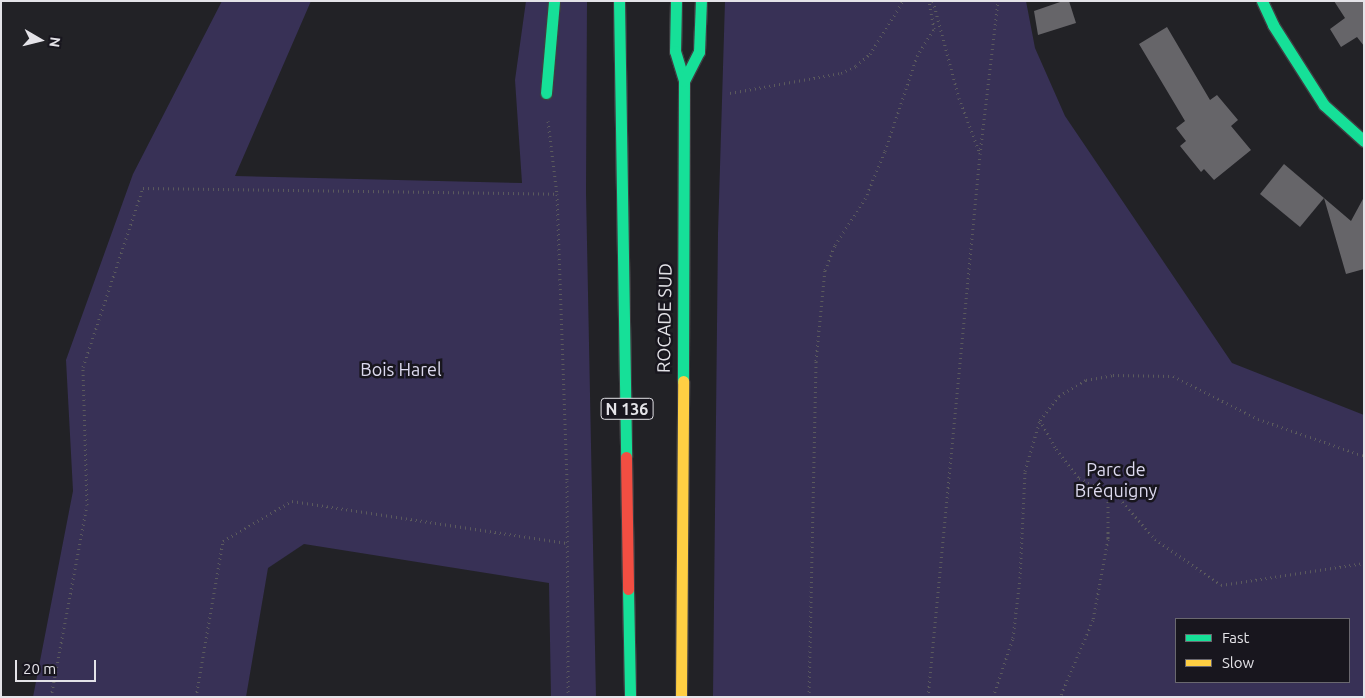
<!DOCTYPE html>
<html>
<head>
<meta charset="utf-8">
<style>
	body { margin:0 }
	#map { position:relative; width:1365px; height:698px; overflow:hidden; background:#222226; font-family:Ubuntu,sans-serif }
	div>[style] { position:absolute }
	.green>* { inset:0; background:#383156 }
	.building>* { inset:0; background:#666569 }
	.path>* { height:3px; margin-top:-1.5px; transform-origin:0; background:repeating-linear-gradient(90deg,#5b5a5d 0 1px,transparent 0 5px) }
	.roads { filter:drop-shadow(1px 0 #3f3e42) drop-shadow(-1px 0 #3f3e42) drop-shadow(0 1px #3f3e42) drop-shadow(0 -1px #3f3e42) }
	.fast>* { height:11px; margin:-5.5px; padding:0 5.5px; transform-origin:5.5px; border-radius:5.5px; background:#16e098 }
	.slow>* { height:11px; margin:-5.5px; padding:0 5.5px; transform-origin:5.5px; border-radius:5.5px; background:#ffcf43 }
	.jam>* { height:11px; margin:-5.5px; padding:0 5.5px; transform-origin:5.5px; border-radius:5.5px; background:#f24e42 }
	span { translate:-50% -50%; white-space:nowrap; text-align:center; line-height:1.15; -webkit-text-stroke:5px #18161e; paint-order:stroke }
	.shield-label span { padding:1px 4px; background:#18161e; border:1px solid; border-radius:4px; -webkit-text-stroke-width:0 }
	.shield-label { font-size:16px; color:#e4e3e8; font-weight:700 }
	.street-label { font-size:18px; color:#e4e3e8 }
	.park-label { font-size:18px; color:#dddaef }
	.frame { position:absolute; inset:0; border:2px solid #e4e3e8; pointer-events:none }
	.legend { position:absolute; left:1175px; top:618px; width:175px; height:65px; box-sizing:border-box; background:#18161e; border:1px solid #6a686f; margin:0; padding:6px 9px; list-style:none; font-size:15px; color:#e4e3e8 }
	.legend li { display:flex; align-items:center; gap:10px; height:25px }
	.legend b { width:25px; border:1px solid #6a686f }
	.north { position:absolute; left:15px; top:15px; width:50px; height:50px; -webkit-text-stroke:4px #18161e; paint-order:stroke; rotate:98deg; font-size:14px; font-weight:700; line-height:20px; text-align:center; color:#e4e3e8 }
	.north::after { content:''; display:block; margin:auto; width:18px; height:22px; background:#e4e3e8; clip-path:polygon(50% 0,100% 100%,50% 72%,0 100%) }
	.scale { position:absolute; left:15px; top:660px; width:81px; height:22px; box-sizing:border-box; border:2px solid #e4e3e8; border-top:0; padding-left:6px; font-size:15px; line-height:18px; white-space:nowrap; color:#e4e3e8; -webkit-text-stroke:4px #18161e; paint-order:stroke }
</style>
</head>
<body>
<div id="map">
	<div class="green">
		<div style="clip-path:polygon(222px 1px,311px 1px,235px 176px,522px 183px,515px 80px,526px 1px,587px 1px,586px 192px,596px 697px,551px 697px,549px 583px,304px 544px,268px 568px,246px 697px,33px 697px,73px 491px,66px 360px,133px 174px)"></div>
		<div style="clip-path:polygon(evenodd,725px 1px,1026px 1px,1035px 48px,1065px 116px,1232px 363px,1364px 415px,1364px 697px,713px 697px,718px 233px,725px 1px,1349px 619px,1349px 682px,1176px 682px,1176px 619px,1349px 619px)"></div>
	</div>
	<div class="building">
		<div style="clip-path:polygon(1063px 1px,1069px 1px,1076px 23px,1038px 35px,1034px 11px)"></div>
		<div style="clip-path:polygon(1334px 1px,1364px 1px,1364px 46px,1357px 37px,1341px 47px,1330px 29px,1345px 18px)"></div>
		<div style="clip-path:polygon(1167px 27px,1210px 100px,1217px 95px,1238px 120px,1231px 126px,1251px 150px,1214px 180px,1204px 169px,1201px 172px,1180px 146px,1186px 141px,1176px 128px,1185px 121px,1139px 44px)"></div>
		<div style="clip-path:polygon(1284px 164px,1324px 198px,1300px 227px,1260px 194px)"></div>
		<div style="clip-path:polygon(1364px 197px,1364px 269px,1346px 274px,1324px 198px,1351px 221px)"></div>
	</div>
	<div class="path">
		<div style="left:933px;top:1px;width:100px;rotate:75deg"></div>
		<div style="left:959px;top:98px;width:60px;rotate:69.4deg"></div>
		<div style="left:730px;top:93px;width:113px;rotate:-10.2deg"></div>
		<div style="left:841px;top:73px;width:17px;rotate:-25deg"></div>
		<div style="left:856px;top:66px;width:18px;rotate:-41deg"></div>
		<div style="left:870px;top:54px;width:62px;rotate:-58.1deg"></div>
		<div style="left:548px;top:121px;width:74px;rotate:83deg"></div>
		<div style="left:557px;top:194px;width:287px;rotate:88deg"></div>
		<div style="left:567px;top:481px;width:216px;rotate:89.7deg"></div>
		<div style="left:1040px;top:420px;width:33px;rotate:61deg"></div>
		<div style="left:1056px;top:449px;width:37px;rotate:52deg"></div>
		<div style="left:1079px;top:478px;width:32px;rotate:26deg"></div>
		<div style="left:1108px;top:492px;width:47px;rotate:90deg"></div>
		<div style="left:1108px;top:539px;width:82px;rotate:100.5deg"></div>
		<div style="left:1093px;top:620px;width:84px;rotate:113.2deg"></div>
		<div style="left:1108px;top:492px;width:13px;rotate:29deg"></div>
		<div style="left:1119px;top:498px;width:55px;rotate:48.7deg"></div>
		<div style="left:1155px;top:539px;width:80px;rotate:34.9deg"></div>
		<div style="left:1221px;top:585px;width:145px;rotate:-8.7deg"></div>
		<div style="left:51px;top:697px;width:195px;rotate:-79.4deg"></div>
		<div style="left:87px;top:505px;width:138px;rotate:-91.7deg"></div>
		<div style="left:83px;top:367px;width:189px;rotate:-71.5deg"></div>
		<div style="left:143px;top:188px;width:414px;rotate:0.8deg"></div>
		<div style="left:196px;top:697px;width:158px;rotate:-80.2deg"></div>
		<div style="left:223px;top:541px;width:80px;rotate:-30.1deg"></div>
		<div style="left:292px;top:501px;width:278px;rotate:8.7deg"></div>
		<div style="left:809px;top:697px;width:336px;rotate:-88.8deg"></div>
		<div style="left:816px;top:361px;width:91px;rotate:-84.4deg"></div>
		<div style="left:825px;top:270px;width:27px;rotate:-68deg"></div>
		<div style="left:835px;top:245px;width:55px;rotate:-56.9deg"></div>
		<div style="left:865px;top:199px;width:52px;rotate:-67.4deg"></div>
		<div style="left:885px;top:151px;width:100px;rotate:-71.4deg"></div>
		<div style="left:917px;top:56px;width:32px;rotate:-58deg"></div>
		<div style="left:934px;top:29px;width:28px;rotate:-100deg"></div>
		<div style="left:928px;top:697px;width:545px;rotate:-84.53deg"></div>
		<div style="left:980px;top:154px;width:154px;rotate:-83.3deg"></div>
		<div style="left:993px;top:697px;width:62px;rotate:-71.3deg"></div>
		<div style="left:1013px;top:638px;width:60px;rotate:-83.3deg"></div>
		<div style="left:1020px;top:578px;width:107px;rotate:-87.3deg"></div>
		<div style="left:1025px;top:471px;width:53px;rotate:-73.6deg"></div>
		<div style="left:1040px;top:420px;width:31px;rotate:-52deg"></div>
		<div style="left:1059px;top:396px;width:31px;rotate:-31deg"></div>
		<div style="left:1086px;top:380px;width:27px;rotate:-10deg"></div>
		<div style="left:1113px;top:375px;width:60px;rotate:1deg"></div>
		<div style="left:1173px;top:376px;width:95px;rotate:26.8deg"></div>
		<div style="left:1258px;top:419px;width:112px;rotate:19.2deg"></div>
	</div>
	<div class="roads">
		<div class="fast">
			<div style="left:619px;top:1px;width:456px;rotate:89.1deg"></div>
			<div style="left:676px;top:1px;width:50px;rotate:91.1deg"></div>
			<div style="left:675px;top:51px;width:31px;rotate:73deg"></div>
			<div style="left:684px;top:81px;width:300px;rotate:90.2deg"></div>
			<div style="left:1262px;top:1px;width:26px;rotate:65deg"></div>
			<div style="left:1273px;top:25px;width:95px;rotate:57.5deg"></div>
			<div style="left:1324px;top:105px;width:54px;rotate:42deg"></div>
			<div style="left:684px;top:81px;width:33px;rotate:-63deg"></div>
			<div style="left:699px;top:52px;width:51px;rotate:-87.8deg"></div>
			<div style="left:546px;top:93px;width:92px;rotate:-85deg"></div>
			<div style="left:628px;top:589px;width:108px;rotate:88.9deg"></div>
		</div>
		<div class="slow">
			<div style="left:681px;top:697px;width:316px;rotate:-89.6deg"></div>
		</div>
		<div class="jam">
			<div style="left:626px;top:457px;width:132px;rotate:89.1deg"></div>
		</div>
	</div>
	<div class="shield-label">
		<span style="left:627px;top:409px">N 136</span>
	</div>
	<div class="street-label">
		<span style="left:664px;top:318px;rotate:-89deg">ROCADE SUD</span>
	</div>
	<div class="park-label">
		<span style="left:401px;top:369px">Bois Harel</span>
		<span style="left:1116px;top:480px">Parc de<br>Bréquigny</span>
	</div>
	<div class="frame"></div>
	<ul class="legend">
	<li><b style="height:6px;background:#16e098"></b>Fast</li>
	<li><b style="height:6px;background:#ffcf43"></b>Slow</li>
	</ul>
	<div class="north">N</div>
	<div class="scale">20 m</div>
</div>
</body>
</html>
